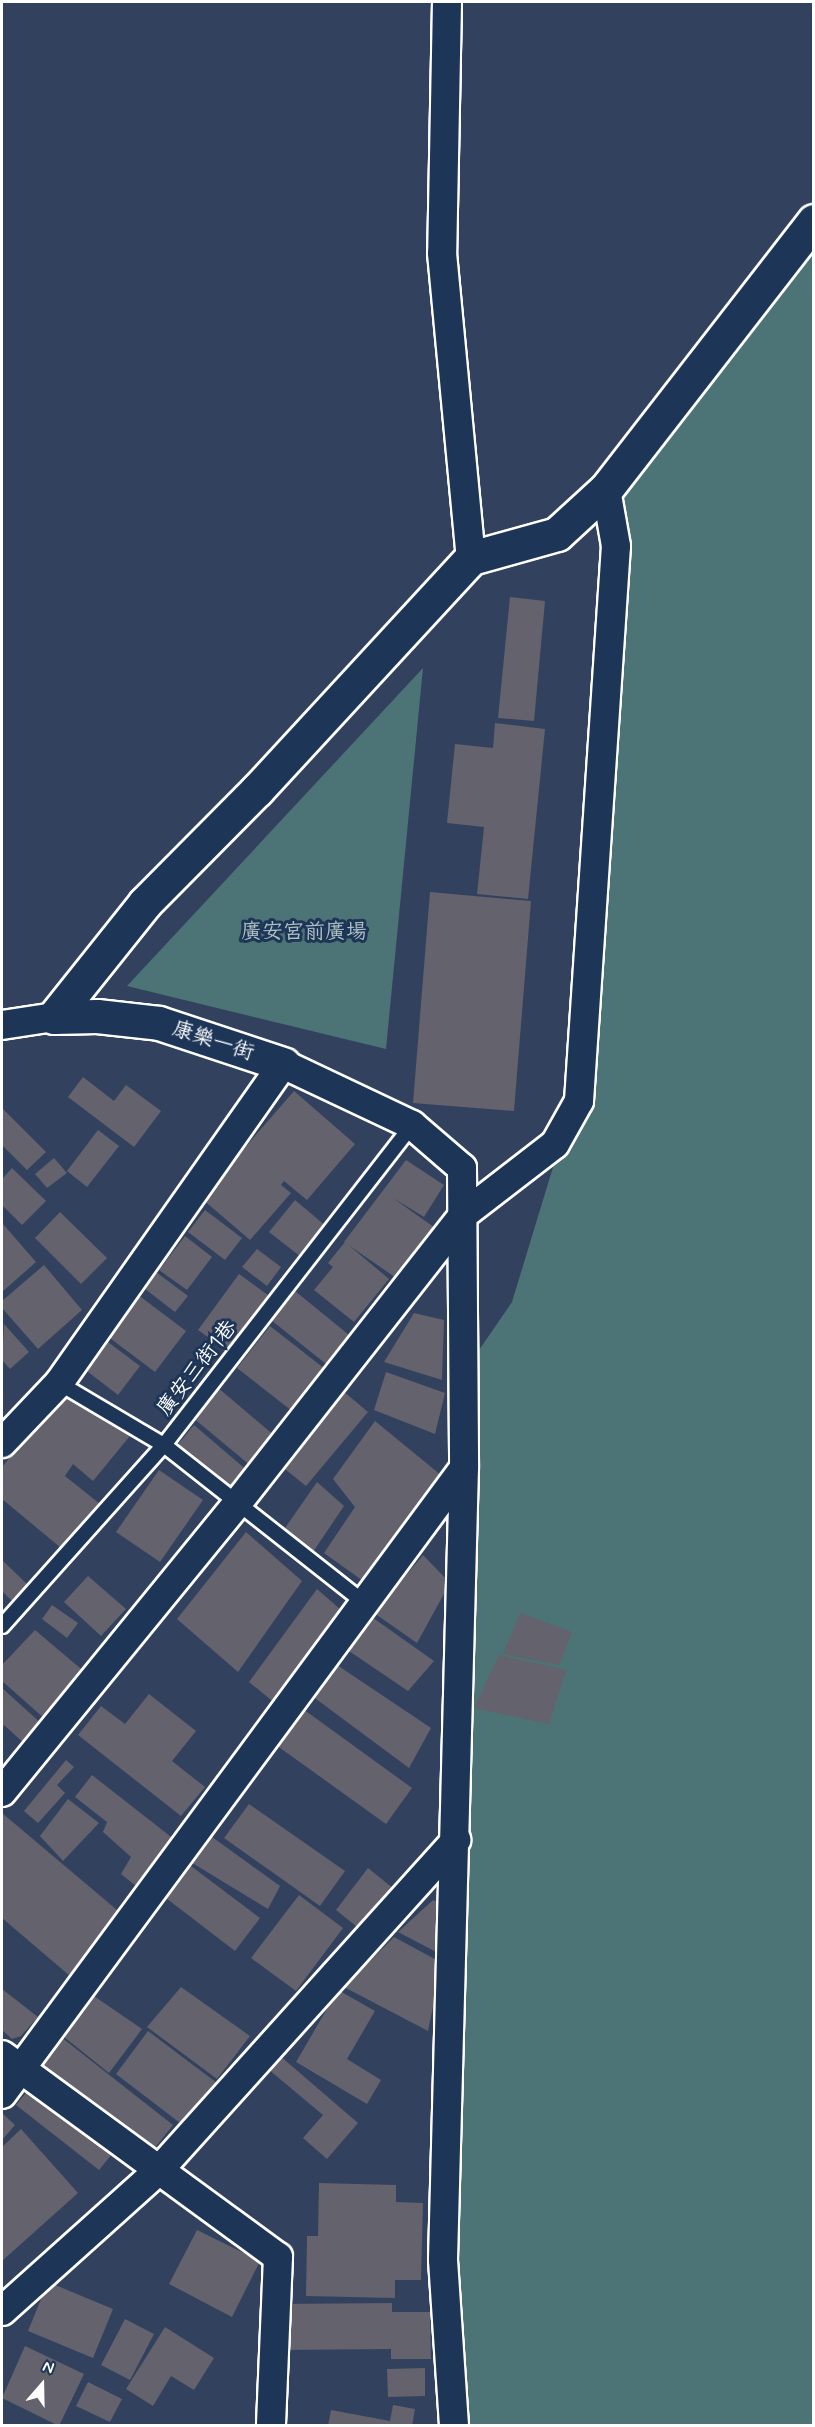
<!DOCTYPE html>
<html>
<head>
<meta charset="utf-8">
<style>
	body { margin:0 }
	#map { position:relative; width:815px; height:2427px; overflow:hidden; background:#32425e; font-family:Mynerve,"LXGW WenKai TC",sans-serif }
	div>[style] { position:absolute }
	.green>* { inset:0; background:#4c7376 }
	.building>* { inset:0; background:#63626d }
	.roads { filter:drop-shadow(2px 0 #fff) drop-shadow(-2px 0 #fff) drop-shadow(0 2px #fff) drop-shadow(0 -2px #fff) }
	.service>* { height:14px; margin:-7px; padding:0 7px; transform-origin:7px; border-radius:7px; background:#1d3557 }
	.minor>* { height:28px; margin:-14px; padding:0 14px; transform-origin:14px; border-radius:14px; background:#1d3557 }
	.tertiary>* { height:33px; margin:-16.5px; padding:0 16.5px; transform-origin:16.5px; border-radius:16.5px; background:#1d3557 }
	span { translate:-50% -50%; white-space:nowrap; text-align:center; line-height:1.15; -webkit-text-stroke:6px #1d3557; paint-order:stroke }
	.park-label { font-size:21px; color:#aec0c1 }
	.street-label { font-size:21px; color:#fff }
	.frame { position:absolute; inset:0; border:3px solid #fff; pointer-events:none }
	.north { position:absolute; left:12px; top:2355px; width:60px; height:60px; -webkit-text-stroke:4px #1d3557; paint-order:stroke; rotate:20deg; font-size:16px; font-weight:700; line-height:24px; text-align:center; color:#fff }
	.north::after { content:''; display:block; margin:auto; width:21px; height:27px; background:#fff; clip-path:polygon(50% 0,100% 100%,50% 72%,0 100%) }
</style>
</head>
<body>
<div id="map">
	<div class="green">
		<div style="clip-path:polygon(813px 200px,813px 2425px,453px 2426px,468px 1366px,512px 1302px,571px 1108px,603px 500px,609px 466px)"></div>
		<div style="clip-path:polygon(423px 668px,386px 1049px,127px 986px)"></div>
	</div>
	<div class="building">
		<div style="clip-path:polygon(510px 597px,545px 601px,534px 721px,498px 718px)"></div>
		<div style="clip-path:polygon(495px 723px,545px 729px,528px 899px,477px 894px,484px 827px,447px 823px,455px 744px,493px 748px)"></div>
		<div style="clip-path:polygon(430px 892px,531px 901px,514px 1111px,413px 1103px)"></div>
		<div style="clip-path:polygon(83px 1077px,114px 1101px,126px 1085px,161px 1111px,134px 1147px,68px 1097px)"></div>
		<div style="clip-path:polygon(294px 1091px,355px 1144px,307px 1200px,284px 1181px,281px 1185px,291px 1193px,250px 1240px,201px 1198px)"></div>
		<div style="clip-path:polygon(3px 1109px,46px 1152px,27px 1170px,2px 1145px)"></div>
		<div style="clip-path:polygon(98px 1130px,119px 1146px,87px 1187px,67px 1171px)"></div>
		<div style="clip-path:polygon(54px 1158px,67px 1173px,47px 1188px,35px 1174px)"></div>
		<div style="clip-path:polygon(406px 1160px,444px 1185px,424px 1217px,393px 1198px,438px 1230px,402px 1282px,344px 1242px)"></div>
		<div style="clip-path:polygon(12px 1168px,46px 1201px,22px 1225px,2px 1205px,2px 1179px)"></div>
		<div style="clip-path:polygon(295px 1200px,327px 1227px,301px 1257px,269px 1232px)"></div>
		<div style="clip-path:polygon(205px 1210px,242px 1238px,225px 1260px,188px 1232px)"></div>
		<div style="clip-path:polygon(60px 1212px,107px 1258px,81px 1284px,35px 1238px)"></div>
		<div style="clip-path:polygon(3px 1224px,36px 1262px,2px 1292px,2px 1225px)"></div>
		<div style="clip-path:polygon(173px 1224px,185px 1233px,156px 1272px,188px 1296px,175px 1312px,132px 1279px)"></div>
		<div style="clip-path:polygon(185px 1236px,212px 1257px,187px 1290px,159px 1270px)"></div>
		<div style="clip-path:polygon(345px 1242px,389px 1279px,354px 1322px,314px 1290px,333px 1267px,328px 1263px)"></div>
		<div style="clip-path:polygon(257px 1249px,281px 1267px,267px 1286px,242px 1267px)"></div>
		<div style="clip-path:polygon(44px 1265px,82px 1310px,38px 1349px,2px 1308px,2px 1301px)"></div>
		<div style="clip-path:polygon(239px 1274px,272px 1298px,230px 1353px,198px 1330px)"></div>
		<div style="clip-path:polygon(121px 1282px,186px 1331px,155px 1372px,90px 1323px)"></div>
		<div style="clip-path:polygon(295px 1291px,354px 1339px,331px 1368px,271px 1320px)"></div>
		<div style="clip-path:polygon(414px 1313px,444px 1320px,442px 1380px,384px 1362px)"></div>
		<div style="clip-path:polygon(4px 1324px,29px 1352px,10px 1369px,2px 1360px)"></div>
		<div style="clip-path:polygon(270px 1326px,325px 1369px,292px 1411px,237px 1368px)"></div>
		<div style="clip-path:polygon(92px 1330px,140px 1366px,118px 1395px,70px 1358px)"></div>
		<div style="clip-path:polygon(386px 1372px,445px 1393px,435px 1434px,374px 1410px)"></div>
		<div style="clip-path:polygon(73px 1381px,134px 1431px,93px 1481px,73px 1464px,65px 1476px,105px 1508px,67px 1553px,2px 1499px,2px 1467px)"></div>
		<div style="clip-path:polygon(217px 1387px,276px 1437px,251px 1466px,192px 1417px)"></div>
		<div style="clip-path:polygon(343px 1391px,368px 1412px,306px 1486px,281px 1466px)"></div>
		<div style="clip-path:polygon(375px 1421px,447px 1480px,366px 1583px,324px 1553px,355px 1507px,333px 1479px)"></div>
		<div style="clip-path:polygon(194px 1425px,249px 1472px,230px 1494px,175px 1448px)"></div>
		<div style="clip-path:polygon(159px 1470px,203px 1500px,160px 1562px,116px 1532px)"></div>
		<div style="clip-path:polygon(317px 1482px,344px 1506px,313px 1552px,285px 1528px)"></div>
		<div style="clip-path:polygon(246px 1532px,302px 1581px,238px 1672px,177px 1619px)"></div>
		<div style="clip-path:polygon(423px 1555px,450px 1583px,417px 1643px,374px 1613px)"></div>
		<div style="clip-path:polygon(2px 1560px,28px 1585px,12px 1601px,2px 1591px)"></div>
		<div style="clip-path:polygon(88px 1576px,126px 1609px,101px 1636px,64px 1602px)"></div>
		<div style="clip-path:polygon(317px 1589px,348px 1616px,281px 1708px,249px 1682px)"></div>
		<div style="clip-path:polygon(52px 1605px,78px 1623px,67px 1638px,42px 1619px)"></div>
		<div style="clip-path:polygon(520px 1613px,572px 1632px,559px 1665px,503px 1654px)"></div>
		<div style="clip-path:polygon(369px 1615px,434px 1661px,408px 1691px,343px 1647px)"></div>
		<div style="clip-path:polygon(35px 1630px,87px 1674px,45px 1719px,2px 1681px,2px 1665px)"></div>
		<div style="clip-path:polygon(499px 1655px,566px 1670px,549px 1724px,474px 1708px)"></div>
		<div style="clip-path:polygon(337px 1665px,431px 1728px,409px 1768px,312px 1696px)"></div>
		<div style="clip-path:polygon(2px 1688px,44px 1726px,26px 1745px,4px 1725px,2px 1728px)"></div>
		<div style="clip-path:polygon(149px 1694px,196px 1731px,172px 1761px,205px 1787px,181px 1816px,78px 1735px,101px 1706px,125px 1724px)"></div>
		<div style="clip-path:polygon(303px 1709px,412px 1788px,386px 1824px,276px 1745px)"></div>
		<div style="clip-path:polygon(66px 1760px,74px 1767px,57px 1785px,65px 1793px,38px 1823px,24px 1811px)"></div>
		<div style="clip-path:polygon(92px 1775px,175px 1840px,141px 1890px,121px 1874px,131px 1857px,103px 1832px,107px 1822px,75px 1797px)"></div>
		<div style="clip-path:polygon(68px 1799px,99px 1823px,63px 1861px,40px 1836px)"></div>
		<div style="clip-path:polygon(249px 1804px,345px 1871px,320px 1906px,224px 1838px)"></div>
		<div style="clip-path:polygon(2px 1813px,123px 1915px,70px 1976px,2px 1918px)"></div>
		<div style="clip-path:polygon(208px 1834px,280px 1886px,268px 1909px,189px 1861px)"></div>
		<div style="clip-path:polygon(183px 1860px,260px 1918px,235px 1951px,158px 1892px)"></div>
		<div style="clip-path:polygon(368px 1868px,394px 1889px,362px 1931px,336px 1910px)"></div>
		<div style="clip-path:polygon(299px 1895px,343px 1928px,296px 1991px,251px 1958px)"></div>
		<div style="clip-path:polygon(433px 1900px,446px 1905px,440px 1954px,398px 1932px)"></div>
		<div style="clip-path:polygon(394px 1937px,442px 1963px,428px 2031px,344px 1987px)"></div>
		<div style="clip-path:polygon(181px 1987px,250px 2036px,217px 2079px,147px 2027px)"></div>
		<div style="clip-path:polygon(2px 1989px,38px 2017px,21px 2036px,12px 2039px,2px 2030px)"></div>
		<div style="clip-path:polygon(338px 1990px,375px 2011px,347px 2059px,381px 2080px,367px 2104px,296px 2062px)"></div>
		<div style="clip-path:polygon(91px 1994px,142px 2029px,109px 2073px,59px 2033px)"></div>
		<div style="clip-path:polygon(148px 2031px,217px 2083px,184px 2126px,116px 2074px)"></div>
		<div style="clip-path:polygon(61px 2037px,173px 2125px,150px 2154px,39px 2065px)"></div>
		<div style="clip-path:polygon(279px 2055px,358px 2123px,327px 2159px,303px 2138px,323px 2115px,268px 2069px)"></div>
		<div style="clip-path:polygon(34px 2083px,116px 2149px,99px 2170px,16px 2105px)"></div>
		<div style="clip-path:polygon(2px 2113px,15px 2125px,2px 2140px)"></div>
		<div style="clip-path:polygon(21px 2129px,78px 2193px,2px 2261px,2px 2147px)"></div>
		<div style="clip-path:polygon(319px 2183px,396px 2185px,396px 2202px,423px 2203px,421px 2280px,395px 2280px,395px 2298px,306px 2296px,307px 2236px,318px 2236px)"></div>
		<div style="clip-path:polygon(197px 2230px,260px 2261px,232px 2317px,169px 2284px)"></div>
		<div style="clip-path:polygon(48px 2282px,113px 2309px,93px 2358px,28px 2331px)"></div>
		<div style="clip-path:polygon(392px 2303px,392px 2312px,430px 2312px,431px 2359px,391px 2359px,391px 2349px,282px 2350px,281px 2304px)"></div>
		<div style="clip-path:polygon(125px 2319px,154px 2334px,130px 2380px,101px 2365px)"></div>
		<div style="clip-path:polygon(165px 2327px,214px 2358px,194px 2390px,171px 2376px,153px 2406px,126px 2389px)"></div>
		<div style="clip-path:polygon(25px 2346px,84px 2374px,59px 2426px,2px 2398px)"></div>
		<div style="clip-path:polygon(425px 2368px,425px 2396px,388px 2397px,387px 2369px)"></div>
		<div style="clip-path:polygon(88px 2382px,122px 2399px,110px 2422px,76px 2406px)"></div>
		<div style="clip-path:polygon(393px 2405px,415px 2409px,412px 2426px,328px 2426px,331px 2410px,390px 2421px)"></div>
	</div>
	<div class="roads">
		<div class="service">
			<div style="left:59px;top:1383px;width:122px;rotate:30.6deg"></div>
			<div style="left:164px;top:1445px;width:257px;rotate:38.2deg"></div>
			<div style="left:2px;top:1626px;width:243px;rotate:-48.2deg"></div>
			<div style="left:164px;top:1445px;width:405px;rotate:-52.2deg"></div>
		</div>
		<div class="minor">
			<div style="left:447px;top:2px;width:251px;rotate:91.1deg"></div>
			<div style="left:442px;top:253px;width:306px;rotate:84.6deg"></div>
			<div style="left:2px;top:1025px;width:53px;rotate:-8.7deg"></div>
			<div style="left:2px;top:1443px;width:83px;rotate:-46.5deg"></div>
			<div style="left:59px;top:1383px;width:390px;rotate:-54.9deg"></div>
			<div style="left:283px;top:1064px;width:143px;rotate:25.3deg"></div>
			<div style="left:412px;top:1125px;width:66px;rotate:40.7deg"></div>
			<div style="left:462px;top:1168px;width:300px;rotate:89.6deg"></div>
			<div style="left:464px;top:1468px;width:792px;rotate:91.52deg"></div>
			<div style="left:443px;top:2260px;width:166px;rotate:86.2deg"></div>
			<div style="left:2px;top:1792px;width:375px;rotate:-50.8deg"></div>
			<div style="left:239px;top:1501px;width:363px;rotate:-51.9deg"></div>
			<div style="left:463px;top:1215px;width:116px;rotate:-37.7deg"></div>
			<div style="left:555px;top:1144px;width:49px;rotate:-60.8deg"></div>
			<div style="left:579px;top:1101px;width:556px;rotate:-86.19deg"></div>
			<div style="left:616px;top:546px;width:58px;rotate:-100deg"></div>
			<div style="left:2px;top:2055px;width:342px;rotate:36.2deg"></div>
			<div style="left:278px;top:2257px;width:169px;rotate:92.4deg"></div>
			<div style="left:2px;top:2094px;width:778px;rotate:-53.57deg"></div>
			<div style="left:2px;top:2311px;width:212px;rotate:-41.9deg"></div>
			<div style="left:160px;top:2169px;width:443px;rotate:-48deg"></div>
		</div>
		<div class="tertiary">
			<div style="left:54px;top:1017px;width:146px;rotate:-51.4deg"></div>
			<div style="left:145px;top:903px;width:159px;rotate:-45.3deg"></div>
			<div style="left:257px;top:790px;width:316px;rotate:-47.3deg"></div>
			<div style="left:471px;top:558px;width:89px;rotate:-15.6deg"></div>
			<div style="left:557px;top:534px;width:67px;rotate:-42.6deg"></div>
			<div style="left:606px;top:489px;width:339px;rotate:-52.2deg"></div>
			<div style="left:54px;top:1017px;width:43px;rotate:-1.3deg"></div>
			<div style="left:97px;top:1016px;width:62px;rotate:6.4deg"></div>
			<div style="left:159px;top:1023px;width:131px;rotate:18.3deg"></div>
		</div>
	</div>
	<div class="park-label">
		<span style="left:304px;top:932px">廣安宮前廣場</span>
	</div>
	<div class="street-label">
		<span style="left:213px;top:1041px;rotate:18deg">康樂一街</span>
		<span style="left:197px;top:1368px;rotate:-52deg">廣安三街1巷</span>
	</div>
	<div class="frame"></div>
	<div class="north">N</div>
</div>
</body>
</html>
